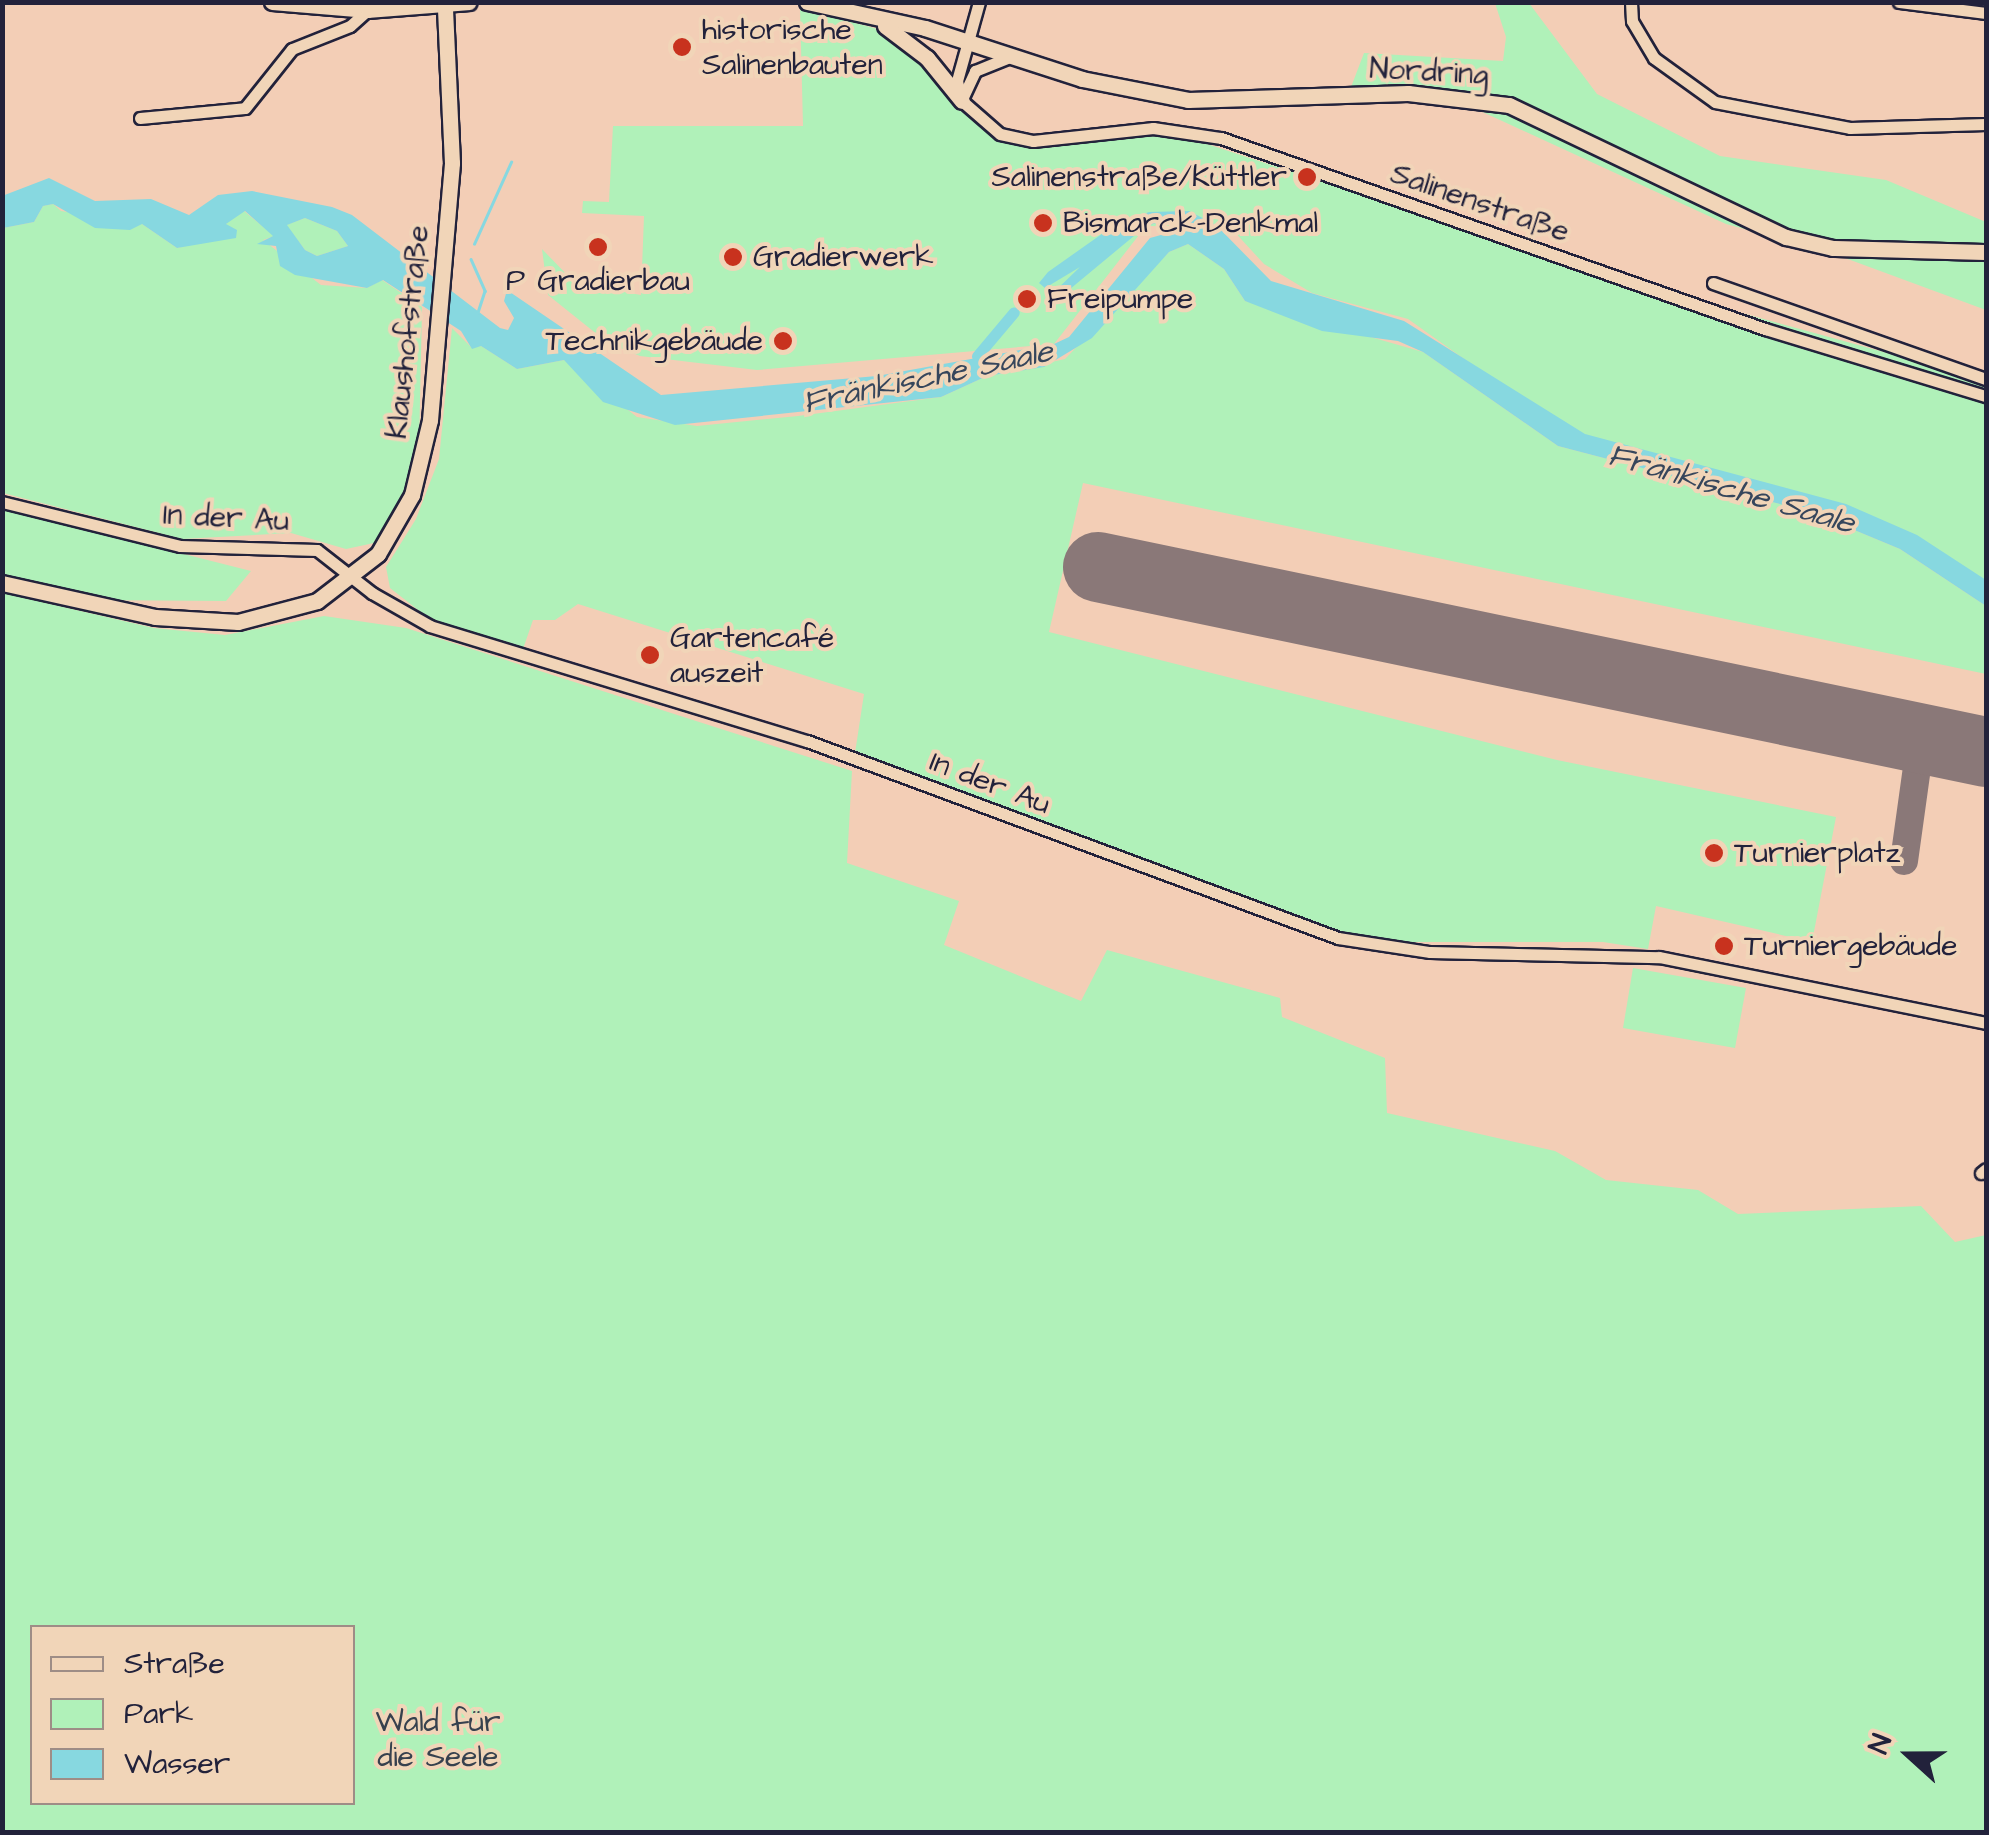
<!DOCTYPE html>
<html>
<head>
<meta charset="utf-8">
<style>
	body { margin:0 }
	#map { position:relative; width:1989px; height:1835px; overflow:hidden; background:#f3ceb6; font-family:"Architects Daughter",sans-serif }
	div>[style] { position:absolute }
	.green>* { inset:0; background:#b0f1b9 }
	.water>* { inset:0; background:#87d8e0 }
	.stream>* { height:2.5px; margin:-1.25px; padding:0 1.25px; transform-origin:1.25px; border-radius:1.25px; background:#87d8e0 }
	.canal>* { height:11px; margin:-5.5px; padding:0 5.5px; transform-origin:5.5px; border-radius:5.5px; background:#87d8e0 }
	.taxiway>* { height:28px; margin:-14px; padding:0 14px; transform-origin:14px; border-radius:14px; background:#8a7878 }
	.runway>* { height:70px; margin:-35px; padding:0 35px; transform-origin:35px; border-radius:35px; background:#8a7878 }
	.roads { filter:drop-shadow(2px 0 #22223b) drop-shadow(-2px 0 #22223b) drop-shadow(0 2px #22223b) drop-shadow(0 -2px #22223b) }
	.minor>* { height:11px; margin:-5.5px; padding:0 5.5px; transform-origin:5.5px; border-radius:5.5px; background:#f1d5b8 }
	.secondary>* { height:15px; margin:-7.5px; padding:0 7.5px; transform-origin:7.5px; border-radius:7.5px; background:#f1d5b8 }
	.dots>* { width:28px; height:28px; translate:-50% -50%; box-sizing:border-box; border:5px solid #f1d5b8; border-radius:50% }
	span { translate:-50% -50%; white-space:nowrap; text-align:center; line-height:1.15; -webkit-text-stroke:8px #f1d5b8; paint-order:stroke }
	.poi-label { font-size:30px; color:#22223b }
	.left { translate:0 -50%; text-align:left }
	.right { translate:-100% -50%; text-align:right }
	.street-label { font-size:30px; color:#22223b }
	.park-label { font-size:30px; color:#37414e }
	.water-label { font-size:32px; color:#36465c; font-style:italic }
	.frame { position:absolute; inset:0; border:5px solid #22223b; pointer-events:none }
	.legend { position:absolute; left:30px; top:1625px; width:325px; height:180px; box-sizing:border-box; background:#f1d5b8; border:2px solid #9e8d86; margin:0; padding:12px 18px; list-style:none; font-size:30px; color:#22223b }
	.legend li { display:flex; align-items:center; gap:20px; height:50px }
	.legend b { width:50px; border:2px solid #9e8d86 }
	.north { position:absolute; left:1859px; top:1705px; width:100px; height:100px; -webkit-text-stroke:8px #f1d5b8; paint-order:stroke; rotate:291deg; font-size:28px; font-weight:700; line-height:40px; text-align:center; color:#22223b }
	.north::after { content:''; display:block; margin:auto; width:35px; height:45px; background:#22223b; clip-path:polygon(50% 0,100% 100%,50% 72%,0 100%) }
</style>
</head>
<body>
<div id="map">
	<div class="green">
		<div style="clip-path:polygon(1495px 3px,1529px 3px,1597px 94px,1720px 156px,1886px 180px,1986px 222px,1986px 310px,1826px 251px,1726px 224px,1463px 103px,1348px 95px,1364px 53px,1503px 61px,1506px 37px)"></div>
		<div style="clip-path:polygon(800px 8px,900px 35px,985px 127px,1044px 141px,1155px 136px,1207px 144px,1636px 284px,1986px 380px,1986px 590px,1908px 538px,1575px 438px,1408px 319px,1312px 293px,1264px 264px,1230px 227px,1146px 226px,1054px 344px,757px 370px,640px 356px,608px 343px,548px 295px,542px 249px,575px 283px,641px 295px,644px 216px,582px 213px,583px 201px,609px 202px,613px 126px,803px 126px)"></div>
		<div style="clip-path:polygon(53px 204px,61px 211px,142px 224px,177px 248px,224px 237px,236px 230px,226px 225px,229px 217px,244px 211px,274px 236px,263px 240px,321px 285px,367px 288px,382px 280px,422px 307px,419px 448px,398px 510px,374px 543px,346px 549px,291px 533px,182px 539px,3px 493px,3px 228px,34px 222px,43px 206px)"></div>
		<div style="clip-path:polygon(305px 218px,337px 231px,348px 246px,317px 256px,305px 250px,286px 225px)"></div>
		<div style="clip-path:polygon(1188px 244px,1224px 269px,1245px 301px,1423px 352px,1558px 446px,1811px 512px,1900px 549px,1986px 606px,1986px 674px,1083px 483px,1049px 632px,1557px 760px,1836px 817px,1812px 942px,1656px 906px,1648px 949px,1603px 942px,1407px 942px,1329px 931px,855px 753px,864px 694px,578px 604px,555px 620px,533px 620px,523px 649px,431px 620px,390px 588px,386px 567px,416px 519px,439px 459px,452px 328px,472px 348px,481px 346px,517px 369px,564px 360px,637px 417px,697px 426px,798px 416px,941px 397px,987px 376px,1065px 359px,1169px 252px)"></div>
		<div style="clip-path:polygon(2px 508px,251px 571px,226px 601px,89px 600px,3px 578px)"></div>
		<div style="clip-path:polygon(evenodd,3px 593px,154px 628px,225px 635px,324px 616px,406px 628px,852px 771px,847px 863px,959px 901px,944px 945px,1081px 1001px,1107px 950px,1280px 998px,1282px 1017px,1385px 1058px,1387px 1113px,1555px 1151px,1606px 1180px,1698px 1190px,1738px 1214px,1921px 1206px,1955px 1242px,1986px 1235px,1986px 1832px,3px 1832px,3px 593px,32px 1628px,352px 1628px,352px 1802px,32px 1802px,32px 1628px)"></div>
		<div style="clip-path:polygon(1633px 968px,1746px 988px,1735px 1048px,1623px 1028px)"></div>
	</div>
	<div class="water">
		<div style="clip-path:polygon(evenodd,49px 178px,95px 201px,151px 199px,189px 215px,218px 195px,252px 191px,332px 207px,352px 215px,500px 328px,508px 330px,514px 318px,504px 301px,507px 290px,661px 395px,877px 376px,1054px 344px,1069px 337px,1150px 238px,1190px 227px,1172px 219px,1146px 226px,1058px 299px,1052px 294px,1080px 267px,1045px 288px,1039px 283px,1048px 272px,1116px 224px,1149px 212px,1189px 211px,1216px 225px,1271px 281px,1404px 321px,1585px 434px,1846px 504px,1917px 535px,1986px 580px,1986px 606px,1900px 549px,1811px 512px,1558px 446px,1423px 352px,1398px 341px,1322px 331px,1245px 301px,1224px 269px,1188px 244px,1169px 252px,1092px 338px,1044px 367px,987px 376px,941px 397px,675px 425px,603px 402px,564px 360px,517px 369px,481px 346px,472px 349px,461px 331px,383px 280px,367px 288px,295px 275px,280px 266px,276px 246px,257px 244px,273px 236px,245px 211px,226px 224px,237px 230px,236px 238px,177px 248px,142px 224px,130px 230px,95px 228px,53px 204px,43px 206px,34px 222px,3px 228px,2px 196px,49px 178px,305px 218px,337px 231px,348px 246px,317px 256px,305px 250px,287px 225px,305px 218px)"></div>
	</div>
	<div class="stream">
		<div style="left:474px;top:244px;width:90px;rotate:-65.7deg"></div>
		<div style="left:471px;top:259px;width:35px;rotate:66deg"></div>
		<div style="left:485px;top:291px;width:23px;rotate:108deg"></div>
	</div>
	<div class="canal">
		<div style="left:977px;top:356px;width:57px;rotate:-49.9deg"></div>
	</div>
	<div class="taxiway">
		<div style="left:1904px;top:861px;width:124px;rotate:-82.1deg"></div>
	</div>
	<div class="runway">
		<div style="left:1098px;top:567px;width:907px;rotate:11.77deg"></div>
	</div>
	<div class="roads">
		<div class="minor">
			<div style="left:979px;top:2px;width:82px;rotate:105.6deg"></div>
			<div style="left:957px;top:81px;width:21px;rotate:76deg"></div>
			<div style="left:962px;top:101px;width:50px;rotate:41deg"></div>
			<div style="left:1000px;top:134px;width:34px;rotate:12deg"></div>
			<div style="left:1033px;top:141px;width:121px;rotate:-6.2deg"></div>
			<div style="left:1153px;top:128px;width:69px;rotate:8.4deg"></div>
			<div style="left:1221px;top:138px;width:577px;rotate:19.35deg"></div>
			<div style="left:1765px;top:329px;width:231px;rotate:16.9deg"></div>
			<div style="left:1631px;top:2px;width:19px;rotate:87deg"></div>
			<div style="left:1632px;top:21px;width:43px;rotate:59.3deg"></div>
			<div style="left:1654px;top:58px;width:75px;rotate:35.8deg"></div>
			<div style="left:1715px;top:102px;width:137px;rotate:10.9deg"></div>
			<div style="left:1850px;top:128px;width:136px;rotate:-1.7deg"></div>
			<div style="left:1899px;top:2px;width:88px;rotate:7.2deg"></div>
			<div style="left:963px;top:97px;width:29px;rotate:-65deg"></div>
			<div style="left:975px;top:71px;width:37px;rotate:-22deg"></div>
			<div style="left:140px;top:118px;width:105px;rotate:-5.4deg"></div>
			<div style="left:245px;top:108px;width:75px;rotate:-51.5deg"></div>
			<div style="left:292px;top:49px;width:62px;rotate:-21.6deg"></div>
			<div style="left:350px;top:26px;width:24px;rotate:-42deg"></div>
			<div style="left:1713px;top:283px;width:289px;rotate:19.4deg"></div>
			<div style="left:2px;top:502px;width:183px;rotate:13.9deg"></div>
			<div style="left:180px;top:546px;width:137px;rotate:1.7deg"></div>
			<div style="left:317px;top:550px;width:70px;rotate:38deg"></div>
			<div style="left:372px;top:593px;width:67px;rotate:29.6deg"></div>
			<div style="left:430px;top:626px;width:394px;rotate:17deg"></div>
			<div style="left:807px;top:741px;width:566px;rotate:20.35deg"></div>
			<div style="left:1338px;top:938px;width:93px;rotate:8.7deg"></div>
			<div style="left:1430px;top:952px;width:229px;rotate:1.3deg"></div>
			<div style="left:1659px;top:957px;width:334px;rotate:11.4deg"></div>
			<div style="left:1981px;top:1173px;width:6px;rotate:-39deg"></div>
		</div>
		<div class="secondary">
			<div style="left:272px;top:2px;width:96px;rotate:4.8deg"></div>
			<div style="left:368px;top:10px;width:101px;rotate:-4.5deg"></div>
			<div style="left:807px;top:2px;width:121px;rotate:12.4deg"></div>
			<div style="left:925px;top:28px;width:165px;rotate:18deg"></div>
			<div style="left:1082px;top:79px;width:108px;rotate:11.2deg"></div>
			<div style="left:1188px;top:100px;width:220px;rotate:-1.8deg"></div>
			<div style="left:1408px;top:93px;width:102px;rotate:6.8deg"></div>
			<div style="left:1509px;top:105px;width:307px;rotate:25.5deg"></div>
			<div style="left:1786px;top:237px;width:48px;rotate:13.2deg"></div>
			<div style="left:1833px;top:248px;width:153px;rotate:1.5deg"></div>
			<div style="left:885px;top:26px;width:53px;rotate:37.3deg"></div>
			<div style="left:927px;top:58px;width:55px;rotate:50.9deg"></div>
			<div style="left:2px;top:583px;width:157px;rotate:12.5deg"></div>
			<div style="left:155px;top:617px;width:83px;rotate:3.4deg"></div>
			<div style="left:238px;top:622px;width:82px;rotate:-14.9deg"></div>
			<div style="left:317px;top:601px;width:77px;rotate:-37.6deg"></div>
			<div style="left:378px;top:554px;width:68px;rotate:-60deg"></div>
			<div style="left:412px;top:495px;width:77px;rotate:-76.5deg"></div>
			<div style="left:430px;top:420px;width:258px;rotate:-85.1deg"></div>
			<div style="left:452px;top:163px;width:157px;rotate:-92.6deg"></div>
		</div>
	</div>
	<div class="dots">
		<div style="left:682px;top:47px;background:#c8321e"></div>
		<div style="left:1307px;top:177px;background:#c8321e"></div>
		<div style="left:1043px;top:223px;background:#c8321e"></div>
		<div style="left:598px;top:247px;background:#c8321e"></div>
		<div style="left:733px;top:257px;background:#c8321e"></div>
		<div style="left:1027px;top:299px;background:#c8321e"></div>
		<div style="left:783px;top:341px;background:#c8321e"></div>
		<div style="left:650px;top:655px;background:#c8321e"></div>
		<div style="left:1714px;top:853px;background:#c8321e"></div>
		<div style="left:1724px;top:946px;background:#c8321e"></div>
	</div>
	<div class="poi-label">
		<span class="left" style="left:702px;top:47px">historische<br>Salinenbauten</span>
		<span class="right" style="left:1287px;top:177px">Salinenstraße/Küttler</span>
		<span class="left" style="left:1063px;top:223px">Bismarck-Denkmal</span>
		<span class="left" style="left:753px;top:257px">Gradierwerk</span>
		<span style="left:598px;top:281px">P Gradierbau</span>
		<span class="left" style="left:1047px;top:299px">Freipumpe</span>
		<span class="right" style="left:763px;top:341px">Technikgebäude</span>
		<span class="left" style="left:670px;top:655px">Gartencafé<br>auszeit</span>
		<span class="left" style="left:1734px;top:853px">Turnierplatz</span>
		<span class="left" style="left:1744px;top:946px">Turniergebäude</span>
	</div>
	<div class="street-label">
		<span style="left:1429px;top:72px;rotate:3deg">Nordring</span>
		<span style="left:1480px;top:203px;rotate:19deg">Salinenstraße</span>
		<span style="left:408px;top:332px;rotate:-84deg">Klaushofstraße</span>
		<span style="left:226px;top:518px;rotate:3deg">In der Au</span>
		<span style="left:990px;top:783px;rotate:21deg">In der Au</span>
	</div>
	<div class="park-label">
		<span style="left:438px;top:1739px">Wald für<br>die Seele</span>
	</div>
	<div class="water-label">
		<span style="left:928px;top:378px;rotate:-12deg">Fränkische Saale</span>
		<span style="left:1731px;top:490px;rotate:16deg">Fränkische Saale</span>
	</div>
	<div class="frame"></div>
	<ul class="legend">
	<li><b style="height:12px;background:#f1d5b8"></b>Straße</li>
	<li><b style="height:28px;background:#b0f1b9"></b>Park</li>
	<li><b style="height:28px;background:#87d8e0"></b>Wasser</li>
	</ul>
	<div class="north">N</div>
</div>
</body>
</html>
